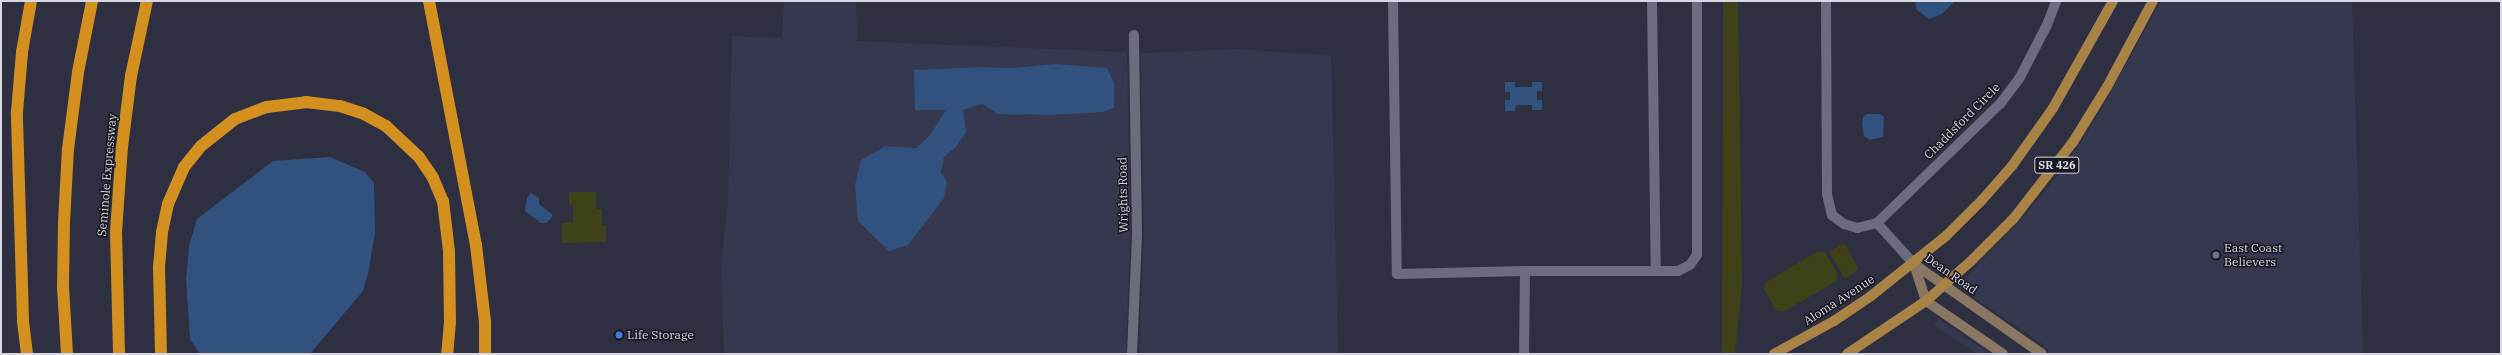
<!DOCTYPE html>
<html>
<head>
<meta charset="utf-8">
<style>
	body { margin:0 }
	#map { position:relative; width:2502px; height:355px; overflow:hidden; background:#2e2f41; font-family:"IBM Plex Serif",serif }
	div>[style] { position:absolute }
	.built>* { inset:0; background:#36384f }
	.green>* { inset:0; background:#3f4119 }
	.water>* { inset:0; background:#31527f }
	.minor>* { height:10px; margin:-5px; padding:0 5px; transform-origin:5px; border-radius:5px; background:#6b6c80 }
	.secondary>* { height:10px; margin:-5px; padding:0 5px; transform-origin:5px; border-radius:5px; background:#8a7763 }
	.primary>* { height:10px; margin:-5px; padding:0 5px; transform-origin:5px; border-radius:5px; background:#a98246 }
	.motorway>* { height:12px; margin:-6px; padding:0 6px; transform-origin:6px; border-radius:6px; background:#d3901f }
	.dots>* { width:11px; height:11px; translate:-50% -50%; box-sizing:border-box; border:2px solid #181820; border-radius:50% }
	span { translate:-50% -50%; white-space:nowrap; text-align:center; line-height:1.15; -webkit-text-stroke:3px #181820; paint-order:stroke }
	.shield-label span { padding:1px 3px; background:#181820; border:1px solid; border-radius:3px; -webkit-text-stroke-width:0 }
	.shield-label { font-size:11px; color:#d7d8e3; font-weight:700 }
	.street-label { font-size:12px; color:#d7d8e3 }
	.poi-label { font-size:12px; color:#d7d8e3 }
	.left { translate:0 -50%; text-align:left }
	.frame { position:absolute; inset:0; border:2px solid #d7d8e3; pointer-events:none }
</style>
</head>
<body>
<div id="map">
	<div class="built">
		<div style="clip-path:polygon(evenodd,784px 1px,856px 1px,857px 41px,1127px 52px,1130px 234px,1126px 354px,724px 354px,721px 267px,728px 202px,732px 36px,782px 38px,784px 1px,982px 67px,1012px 68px,999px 114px,982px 104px,963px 110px,955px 148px,944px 157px,941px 173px,886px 146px,916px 148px,930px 135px,946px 110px,914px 70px,982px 67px)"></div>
		<div style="clip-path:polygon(2161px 1px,2352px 1px,2363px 354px,2051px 354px,2041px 343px,1957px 286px,2018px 223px,2059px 174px,2096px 119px)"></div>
		<div style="clip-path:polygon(1240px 49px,1331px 56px,1338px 354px,1139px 354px,1144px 234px,1141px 53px)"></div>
		<div style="clip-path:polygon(1938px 318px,1945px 323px,1990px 354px,1978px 354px,1934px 326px)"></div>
	</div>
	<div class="green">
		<div style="clip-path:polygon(1723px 1px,1738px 1px,1742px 284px,1735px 354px,1722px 354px)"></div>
		<div style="clip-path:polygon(569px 192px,596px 192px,596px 209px,602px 209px,602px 225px,606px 225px,606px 242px,562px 243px,562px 223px,573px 222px,573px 205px,569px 205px)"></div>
		<div style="clip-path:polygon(1844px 243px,1859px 269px,1845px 279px,1829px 252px)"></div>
		<div style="clip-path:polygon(1818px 251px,1825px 252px,1838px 274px,1837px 281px,1783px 312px,1776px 311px,1764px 289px,1766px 282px)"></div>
	</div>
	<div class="water">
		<div style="clip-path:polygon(1915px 1px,1955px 1px,1942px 14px,1929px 19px,1917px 10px)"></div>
		<div style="clip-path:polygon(1055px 64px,1107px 68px,1114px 83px,1114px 108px,1103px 112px,1051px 115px,998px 114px,982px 104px,963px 110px,966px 132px,955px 148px,944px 157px,941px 173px,947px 182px,944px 198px,908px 245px,889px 251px,858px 221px,855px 185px,861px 160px,886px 146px,916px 148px,930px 135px,946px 110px,915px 110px,914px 70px,982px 67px,1012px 68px)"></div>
		<div style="clip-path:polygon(1505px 82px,1515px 82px,1515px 87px,1532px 87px,1532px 82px,1542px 82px,1542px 91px,1537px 91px,1537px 100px,1542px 100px,1542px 110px,1532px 110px,1532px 105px,1516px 105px,1515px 111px,1505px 111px,1505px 100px,1510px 100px,1510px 92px,1505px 92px)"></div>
		<div style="clip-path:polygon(1867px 114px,1880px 114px,1884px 117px,1883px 137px,1870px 140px,1864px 136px,1862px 125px,1863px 117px)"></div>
		<div style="clip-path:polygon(330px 157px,365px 172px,374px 183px,375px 233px,368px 274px,363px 291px,310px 354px,200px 354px,190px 339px,186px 279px,189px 246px,197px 219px,273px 161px)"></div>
		<div style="clip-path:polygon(531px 193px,539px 198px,539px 204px,552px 214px,552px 217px,546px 223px,541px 223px,525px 211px,527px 198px)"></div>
	</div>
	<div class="minor">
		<div style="left:1393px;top:1px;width:273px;rotate:89.2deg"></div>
		<div style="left:1397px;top:274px;width:128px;rotate:-1.3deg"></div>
		<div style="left:1652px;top:1px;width:270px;rotate:89.2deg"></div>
		<div style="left:1826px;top:1px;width:193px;rotate:89.7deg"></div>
		<div style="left:1827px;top:194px;width:22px;rotate:77deg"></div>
		<div style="left:1832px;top:215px;width:15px;rotate:37deg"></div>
		<div style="left:1844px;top:224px;width:14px;rotate:17deg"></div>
		<div style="left:1857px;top:228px;width:21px;rotate:-14deg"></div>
		<div style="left:1877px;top:223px;width:171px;rotate:-44.1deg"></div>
		<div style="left:2000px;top:104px;width:31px;rotate:-53deg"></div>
		<div style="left:2019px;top:79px;width:61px;rotate:-62.6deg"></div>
		<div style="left:2047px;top:25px;width:26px;rotate:-69deg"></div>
		<div style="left:1877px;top:223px;width:55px;rotate:47.9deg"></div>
		<div style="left:1132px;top:354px;width:120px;rotate:-87.6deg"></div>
		<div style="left:1137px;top:234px;width:199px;rotate:-90.9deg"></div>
		<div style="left:1524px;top:354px;width:83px;rotate:-89.3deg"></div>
		<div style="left:1525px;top:271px;width:153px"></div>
		<div style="left:1678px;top:271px;width:13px;rotate:-27deg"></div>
		<div style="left:1690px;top:265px;width:12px;rotate:-55deg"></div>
		<div style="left:1697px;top:255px;width:254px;rotate:-90deg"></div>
	</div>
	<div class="secondary">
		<div style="left:1914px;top:264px;width:156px;rotate:35.1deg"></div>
		<div style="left:1914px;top:264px;width:39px;rotate:72deg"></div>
		<div style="left:1926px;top:301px;width:93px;rotate:34.5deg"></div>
	</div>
	<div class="primary">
		<div style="left:1774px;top:354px;width:68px;rotate:-28.8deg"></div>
		<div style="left:1834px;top:321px;width:45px;rotate:-34deg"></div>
		<div style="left:1871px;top:296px;width:96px;rotate:-38.7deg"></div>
		<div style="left:1946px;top:236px;width:51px;rotate:-45deg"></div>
		<div style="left:1982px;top:200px;width:45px;rotate:-48.6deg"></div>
		<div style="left:2012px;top:166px;width:71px;rotate:-54.7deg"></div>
		<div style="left:2053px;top:108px;width:123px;rotate:-60.7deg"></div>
		<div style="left:1847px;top:354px;width:95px;rotate:-33.9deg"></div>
		<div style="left:1926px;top:301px;width:59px;rotate:-41.6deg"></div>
		<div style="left:1970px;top:262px;width:62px;rotate:-45deg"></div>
		<div style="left:2014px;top:218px;width:96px;rotate:-52.2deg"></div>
		<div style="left:2073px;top:142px;width:65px;rotate:-58.3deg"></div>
		<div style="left:2107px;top:87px;width:98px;rotate:-61.9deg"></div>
	</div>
	<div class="motorway">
		<div style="left:429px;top:1px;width:248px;rotate:79.1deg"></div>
		<div style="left:476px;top:245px;width:78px;rotate:83.3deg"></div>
		<div style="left:485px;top:322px;width:32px;rotate:90deg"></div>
		<div style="left:27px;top:354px;width:34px;rotate:-97deg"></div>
		<div style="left:23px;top:320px;width:208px;rotate:-91.7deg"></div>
		<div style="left:17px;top:112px;width:60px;rotate:-85.2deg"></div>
		<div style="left:22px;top:52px;width:52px;rotate:-80deg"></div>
		<div style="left:67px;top:354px;width:67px;rotate:-93.4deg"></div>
		<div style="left:63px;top:287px;width:65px;rotate:-89.1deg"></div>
		<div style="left:64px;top:222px;width:73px;rotate:-86.9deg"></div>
		<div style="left:68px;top:149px;width:78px;rotate:-82.6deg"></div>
		<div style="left:78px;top:72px;width:72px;rotate:-78.8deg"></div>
		<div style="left:119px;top:354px;width:122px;rotate:-91.4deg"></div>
		<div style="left:116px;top:232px;width:85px;rotate:-86deg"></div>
		<div style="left:122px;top:147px;width:72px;rotate:-82.8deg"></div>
		<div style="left:131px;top:76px;width:77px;rotate:-78deg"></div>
		<div style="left:161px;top:354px;width:87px;rotate:-91.3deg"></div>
		<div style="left:159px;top:267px;width:35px;rotate:-85deg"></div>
		<div style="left:162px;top:232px;width:29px;rotate:-78deg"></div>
		<div style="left:168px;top:204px;width:40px;rotate:-66.6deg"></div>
		<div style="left:184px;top:167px;width:27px;rotate:-51deg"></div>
		<div style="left:201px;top:146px;width:43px;rotate:-38.5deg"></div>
		<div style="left:235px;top:119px;width:34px;rotate:-21deg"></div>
		<div style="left:267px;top:107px;width:39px;rotate:-7deg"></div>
		<div style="left:306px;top:102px;width:34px;rotate:7deg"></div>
		<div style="left:340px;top:106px;width:25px;rotate:18deg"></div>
		<div style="left:364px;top:114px;width:25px;rotate:29deg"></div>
		<div style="left:386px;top:126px;width:45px;rotate:43.2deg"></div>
		<div style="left:419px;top:157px;width:25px;rotate:56deg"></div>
		<div style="left:433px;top:178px;width:25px;rotate:67deg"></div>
		<div style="left:443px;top:201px;width:50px;rotate:83.2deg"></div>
		<div style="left:449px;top:251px;width:71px;rotate:89.2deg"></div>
		<div style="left:450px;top:322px;width:32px;rotate:95deg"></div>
	</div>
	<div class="dots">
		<div style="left:2216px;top:255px;background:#6b7280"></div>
		<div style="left:619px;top:335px;background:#3f7fe0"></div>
	</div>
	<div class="shield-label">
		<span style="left:2057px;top:165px">SR 426</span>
	</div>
	<div class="street-label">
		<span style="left:1962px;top:121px;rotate:-45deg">Chaddsford Circle</span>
		<span style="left:107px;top:175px;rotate:-85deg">Seminole Expressway</span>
		<span style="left:1123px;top:195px;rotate:-91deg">Wrights Road</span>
		<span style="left:1951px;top:274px;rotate:35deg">Dean Road</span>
		<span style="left:1839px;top:300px;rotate:-33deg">Aloma Avenue</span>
	</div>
	<div class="poi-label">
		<span class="left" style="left:2224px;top:255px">East Coast<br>Believers</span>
		<span class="left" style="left:627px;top:335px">Life Storage</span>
	</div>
	<div class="frame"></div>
</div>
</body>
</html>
